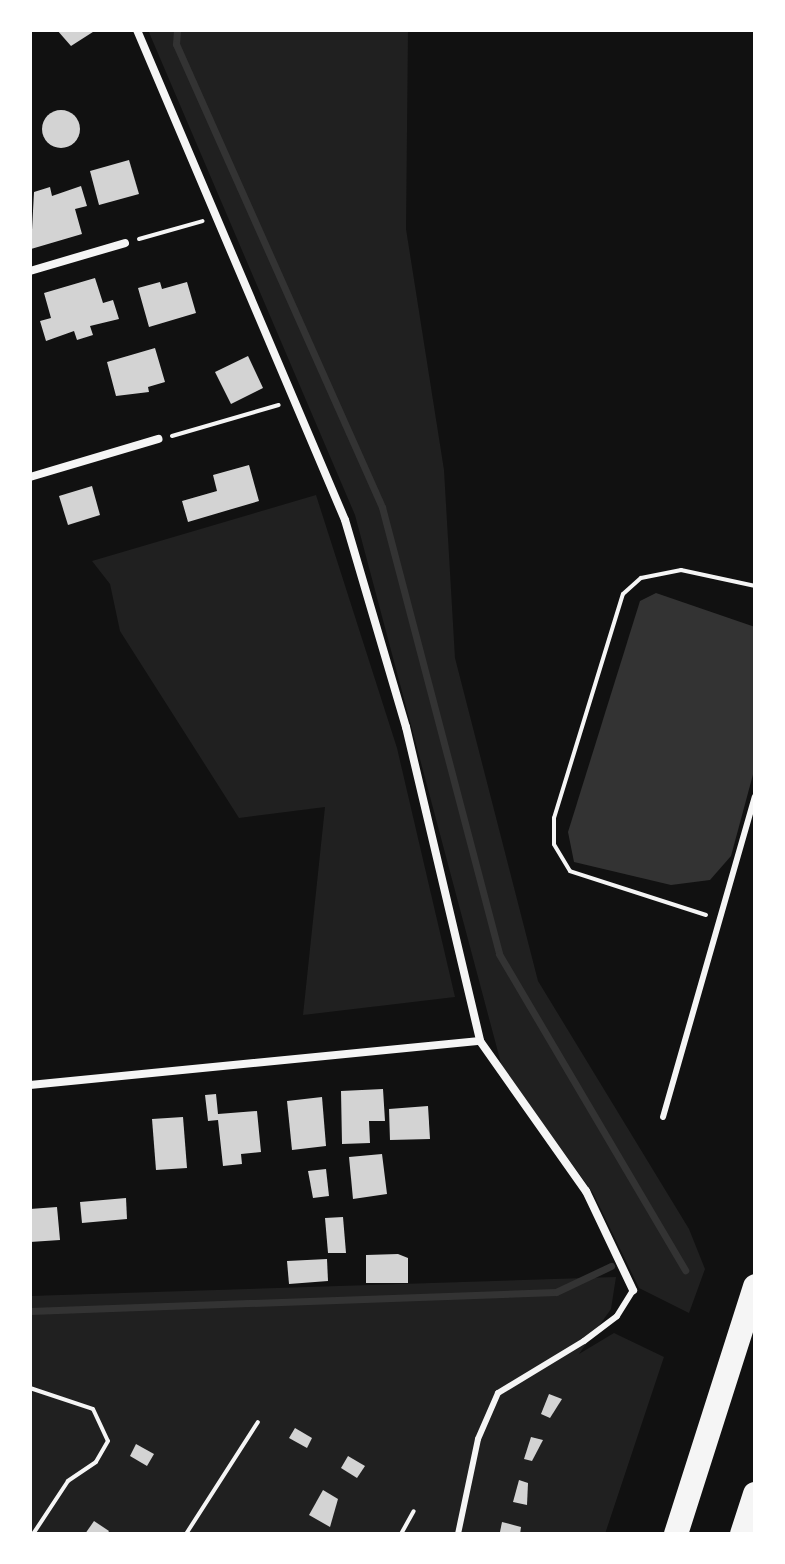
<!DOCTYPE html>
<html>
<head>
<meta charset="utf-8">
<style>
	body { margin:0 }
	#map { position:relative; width:785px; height:1564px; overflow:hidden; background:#111; font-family:"Archivo Narrow",sans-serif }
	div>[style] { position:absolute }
	.green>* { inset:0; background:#202020 }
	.water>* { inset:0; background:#333 }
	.stream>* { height:7px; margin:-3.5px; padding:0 3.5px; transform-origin:3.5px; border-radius:3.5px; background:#333 }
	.building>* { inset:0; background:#d3d3d3 }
	.round { border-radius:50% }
	.path>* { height:4px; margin:-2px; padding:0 2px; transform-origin:2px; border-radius:2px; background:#f5f5f5 }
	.service>* { height:6px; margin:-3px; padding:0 3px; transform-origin:3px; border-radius:3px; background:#f5f5f5 }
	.minor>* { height:8px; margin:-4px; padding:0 4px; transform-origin:4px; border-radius:4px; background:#f5f5f5 }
	.motorway>* { height:24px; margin:-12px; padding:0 12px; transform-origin:12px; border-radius:12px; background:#f5f5f5 }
	span { translate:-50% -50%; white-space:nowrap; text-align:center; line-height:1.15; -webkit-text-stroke:6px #fff; paint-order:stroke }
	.frame { position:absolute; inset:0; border:32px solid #fff; pointer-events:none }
</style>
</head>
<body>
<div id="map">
	<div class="green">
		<div style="clip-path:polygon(148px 30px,408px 30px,406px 229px,444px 470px,455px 658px,538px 981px,689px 1229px,705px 1269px,689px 1313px,639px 1288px,593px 1193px,502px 1067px,355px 515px)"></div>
		<div style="clip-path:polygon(316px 495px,397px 748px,455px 997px,303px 1015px,325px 807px,239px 818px,120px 631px,110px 584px,92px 561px)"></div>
		<div style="clip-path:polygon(616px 1277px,611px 1309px,579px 1354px,614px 1333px,664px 1357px,605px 1534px,30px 1534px,30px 1296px)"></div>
	</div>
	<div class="water">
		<div style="clip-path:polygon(656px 593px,755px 627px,755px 767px,731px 856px,710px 880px,671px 885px,574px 862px,568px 832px,640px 601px)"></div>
	</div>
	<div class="stream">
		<div style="left:177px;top:30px;width:14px;rotate:94deg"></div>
		<div style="left:176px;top:44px;width:507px;rotate:66.01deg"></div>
		<div style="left:382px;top:507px;width:462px;rotate:75.3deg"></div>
		<div style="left:499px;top:954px;width:367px;rotate:59.5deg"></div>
		<div style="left:30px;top:1311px;width:526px;rotate:-2.07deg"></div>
		<div style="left:556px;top:1292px;width:61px;rotate:-25.3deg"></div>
	</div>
	<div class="building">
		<div style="clip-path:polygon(57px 30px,96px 30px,71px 46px)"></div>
		<div class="round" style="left:42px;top:110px;width:38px;height:38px"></div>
		<div style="clip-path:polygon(129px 160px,139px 194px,99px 205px,90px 171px)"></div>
		<div style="clip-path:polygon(81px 186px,87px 206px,75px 209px,82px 234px,31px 249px,34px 192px,50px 187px,52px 196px)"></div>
		<div style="clip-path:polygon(95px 278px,103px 303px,113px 300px,119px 319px,90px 326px,93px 335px,77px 340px,74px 331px,46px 341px,40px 321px,51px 318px,44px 293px)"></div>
		<div style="clip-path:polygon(160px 282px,162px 289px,187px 282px,196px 313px,149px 327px,138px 288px)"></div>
		<div style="clip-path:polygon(155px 348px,165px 382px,148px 387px,149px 392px,116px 396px,107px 362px)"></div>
		<div style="clip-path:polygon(248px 356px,263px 388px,231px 404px,215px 372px)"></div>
		<div style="clip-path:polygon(249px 465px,259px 501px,188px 522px,182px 501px,217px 491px,213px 475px)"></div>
		<div style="clip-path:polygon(92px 486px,100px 515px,68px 525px,59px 496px)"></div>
		<div style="clip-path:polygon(383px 1089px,385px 1121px,369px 1121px,370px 1143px,342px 1144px,341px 1091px)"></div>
		<div style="clip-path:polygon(216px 1094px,218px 1114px,257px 1111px,261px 1152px,241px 1154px,242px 1164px,223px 1166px,218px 1120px,208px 1121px,205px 1095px)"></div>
		<div style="clip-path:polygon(322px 1097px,326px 1146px,292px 1150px,287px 1101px)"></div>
		<div style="clip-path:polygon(428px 1106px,430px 1139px,390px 1140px,389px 1109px)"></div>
		<div style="clip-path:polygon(183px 1117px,187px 1168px,156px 1170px,152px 1119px)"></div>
		<div style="clip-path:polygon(382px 1154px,387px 1194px,353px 1199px,349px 1157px)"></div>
		<div style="clip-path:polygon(326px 1169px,329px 1196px,313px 1198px,308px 1171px)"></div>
		<div style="clip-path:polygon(126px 1198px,127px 1219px,82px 1223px,80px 1202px)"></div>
		<div style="clip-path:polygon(57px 1207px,60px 1240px,30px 1242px,30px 1209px)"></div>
		<div style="clip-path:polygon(343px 1217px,346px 1253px,328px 1253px,325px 1218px)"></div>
		<div style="clip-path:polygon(398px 1254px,408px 1258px,408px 1283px,366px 1283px,366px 1255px)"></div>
		<div style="clip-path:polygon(327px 1259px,328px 1281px,289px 1284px,287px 1261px)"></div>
		<div style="clip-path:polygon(549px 1394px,562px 1399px,550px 1418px,541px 1414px)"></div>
		<div style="clip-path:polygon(295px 1428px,312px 1438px,307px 1448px,289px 1438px)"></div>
		<div style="clip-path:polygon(531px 1437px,543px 1440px,532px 1461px,524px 1459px)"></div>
		<div style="clip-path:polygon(136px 1444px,154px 1454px,147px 1466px,130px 1456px)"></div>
		<div style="clip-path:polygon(348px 1456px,365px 1466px,357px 1478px,341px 1468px)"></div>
		<div style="clip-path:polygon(519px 1480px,528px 1483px,527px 1505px,513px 1502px)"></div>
		<div style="clip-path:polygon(323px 1490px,338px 1499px,330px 1527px,309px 1515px)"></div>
		<div style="clip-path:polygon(94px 1521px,109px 1531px,107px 1534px,85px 1534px)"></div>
		<div style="clip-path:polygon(502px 1522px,521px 1527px,520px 1534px,500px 1532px)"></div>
	</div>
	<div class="path">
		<div style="left:139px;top:239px;width:66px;rotate:-15.7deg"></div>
		<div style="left:172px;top:436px;width:111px;rotate:-16.2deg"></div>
		<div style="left:706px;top:915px;width:143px;rotate:-162.1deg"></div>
		<div style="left:570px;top:871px;width:31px;rotate:-121deg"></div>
		<div style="left:554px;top:844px;width:26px;rotate:-90deg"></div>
		<div style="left:554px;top:818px;width:234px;rotate:-72.9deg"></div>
		<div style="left:623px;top:594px;width:24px;rotate:-42deg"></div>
		<div style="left:641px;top:578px;width:41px;rotate:-11.3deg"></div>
		<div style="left:681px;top:570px;width:76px;rotate:12.2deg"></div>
		<div style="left:30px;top:1388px;width:66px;rotate:18.4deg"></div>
		<div style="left:93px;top:1409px;width:35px;rotate:65deg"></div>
		<div style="left:108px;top:1441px;width:24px;rotate:120deg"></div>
		<div style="left:96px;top:1462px;width:34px;rotate:146deg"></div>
		<div style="left:68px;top:1481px;width:64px;rotate:123.4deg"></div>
		<div style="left:186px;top:1534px;width:133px;rotate:-57.3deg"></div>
		<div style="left:401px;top:1534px;width:26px;rotate:-61deg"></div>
	</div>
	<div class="service">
		<div style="left:663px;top:1117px;width:333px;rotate:-74deg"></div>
		<div style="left:458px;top:1534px;width:97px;rotate:-78.1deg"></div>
		<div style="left:478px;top:1439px;width:50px;rotate:-66.5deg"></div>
		<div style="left:498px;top:1393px;width:100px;rotate:-31.2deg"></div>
		<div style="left:584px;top:1341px;width:41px;rotate:-37.1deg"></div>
		<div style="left:617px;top:1316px;width:31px;rotate:-58deg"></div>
	</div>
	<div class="minor">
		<div style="left:137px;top:30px;width:532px;rotate:67deg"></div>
		<div style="left:345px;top:520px;width:216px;rotate:73.6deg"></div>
		<div style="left:406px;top:727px;width:323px;rotate:76.7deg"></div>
		<div style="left:480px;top:1041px;width:184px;rotate:54.8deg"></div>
		<div style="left:586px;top:1191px;width:110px;rotate:64.6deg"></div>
		<div style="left:30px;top:271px;width:99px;rotate:-16.4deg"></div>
		<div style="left:30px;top:477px;width:134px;rotate:-16.5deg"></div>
		<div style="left:30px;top:1085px;width:452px;rotate:-5.6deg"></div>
	</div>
	<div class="motorway">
		<div style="left:676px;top:1534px;width:260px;rotate:-72.3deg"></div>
		<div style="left:742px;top:1534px;width:42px;rotate:-72deg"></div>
	</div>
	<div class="frame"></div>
</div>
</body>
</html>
